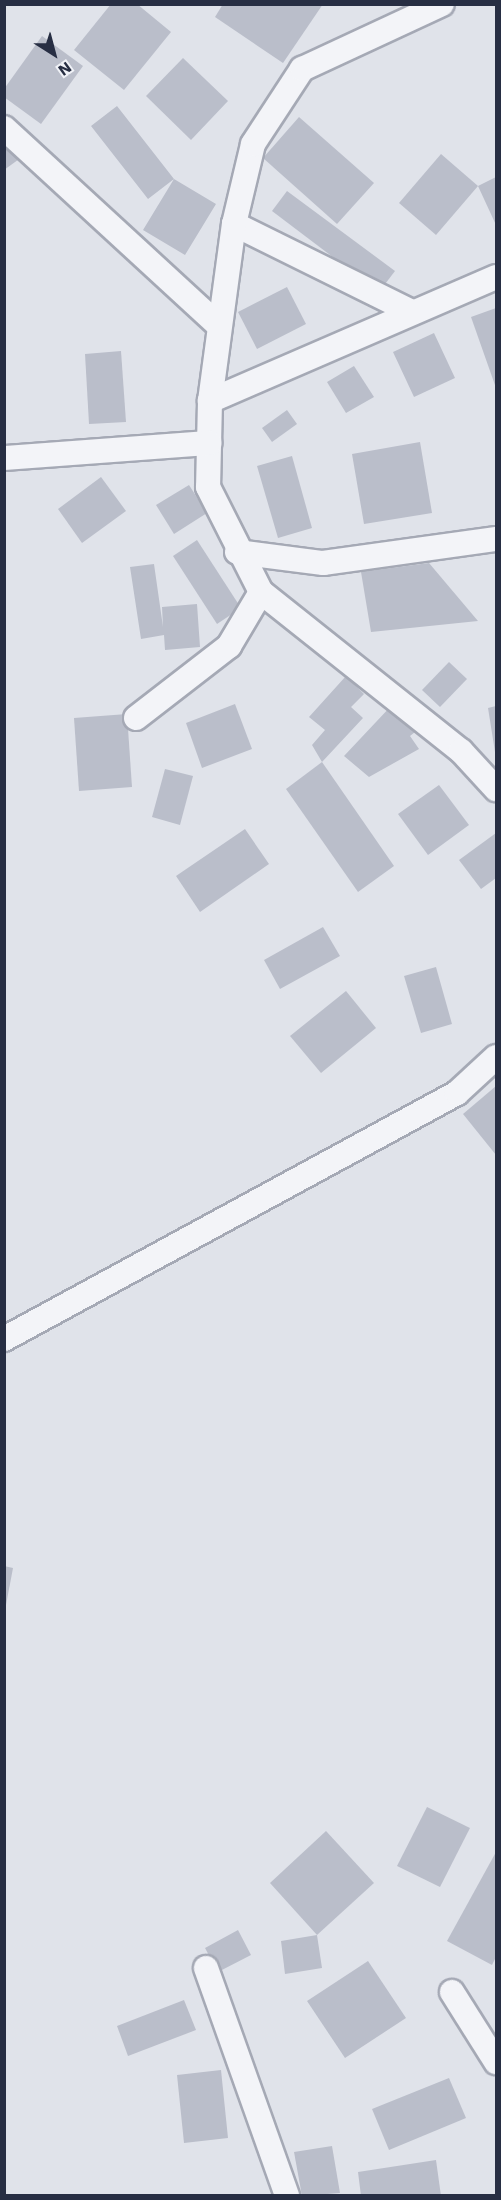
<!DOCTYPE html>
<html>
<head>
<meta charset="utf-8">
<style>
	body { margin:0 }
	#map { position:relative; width:501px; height:2200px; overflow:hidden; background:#e0e3ea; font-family:"Work Sans",sans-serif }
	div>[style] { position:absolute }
	.building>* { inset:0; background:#babeca }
	.roads { filter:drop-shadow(2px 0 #a5a9b5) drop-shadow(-2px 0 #a5a9b5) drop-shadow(0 2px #a5a9b5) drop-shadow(0 -2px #a5a9b5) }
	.minor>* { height:24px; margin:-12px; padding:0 12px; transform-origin:12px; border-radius:12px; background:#f3f4f8 }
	span { translate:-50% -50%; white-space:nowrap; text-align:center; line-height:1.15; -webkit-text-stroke:4.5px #f0f2f7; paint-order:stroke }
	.frame { position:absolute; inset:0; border:6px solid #272e43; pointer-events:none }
	.north { position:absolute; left:24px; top:24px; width:60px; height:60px; -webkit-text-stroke:4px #f0f2f7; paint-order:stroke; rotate:144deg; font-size:16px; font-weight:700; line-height:24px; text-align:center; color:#272e43 }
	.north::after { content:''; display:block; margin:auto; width:21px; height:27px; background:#272e43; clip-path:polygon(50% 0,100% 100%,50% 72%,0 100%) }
</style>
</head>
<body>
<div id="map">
	<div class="building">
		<div style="clip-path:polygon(111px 4px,137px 4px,171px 32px,124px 90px,74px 50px)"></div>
		<div style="clip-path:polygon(223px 4px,323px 4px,283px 63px,215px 17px)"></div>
		<div style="clip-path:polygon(42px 36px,83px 66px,41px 124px,4px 97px,4px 89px)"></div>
		<div style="clip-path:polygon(183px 58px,228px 101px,191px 140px,146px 96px)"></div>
		<div style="clip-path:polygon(117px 106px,174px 179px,216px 204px,185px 255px,143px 230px,174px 179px,148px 199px,91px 126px)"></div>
		<div style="clip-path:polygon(299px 117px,374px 183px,337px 224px,263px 158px)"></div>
		<div style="clip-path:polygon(4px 133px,22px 157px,4px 170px)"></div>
		<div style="clip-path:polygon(441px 154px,478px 186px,436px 235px,399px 203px)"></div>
		<div style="clip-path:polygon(496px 177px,496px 225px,478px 186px)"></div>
		<div style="clip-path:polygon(287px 191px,395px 271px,379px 292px,272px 211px)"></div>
		<div style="clip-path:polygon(287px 287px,306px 324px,257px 349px,238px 312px)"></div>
		<div style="clip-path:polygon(496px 308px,496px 388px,471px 317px)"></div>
		<div style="clip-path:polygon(434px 333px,455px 378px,414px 397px,393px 352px)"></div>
		<div style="clip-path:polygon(121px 351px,126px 422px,89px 424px,85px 354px)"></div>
		<div style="clip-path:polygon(354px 366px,374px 397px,346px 413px,327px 382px)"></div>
		<div style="clip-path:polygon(287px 410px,297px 424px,272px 442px,262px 428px)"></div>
		<div style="clip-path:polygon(420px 442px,432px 513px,364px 524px,352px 454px)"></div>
		<div style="clip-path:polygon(292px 456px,312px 528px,278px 538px,257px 466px)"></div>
		<div style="clip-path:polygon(101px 477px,126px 511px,82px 543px,58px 509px)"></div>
		<div style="clip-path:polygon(189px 485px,207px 513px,174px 534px,156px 505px)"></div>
		<div style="clip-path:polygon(197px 540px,241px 608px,217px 624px,173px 556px)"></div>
		<div style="clip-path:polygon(429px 563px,478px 621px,371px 632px,361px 572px)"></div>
		<div style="clip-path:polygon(154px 564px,163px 627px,162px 607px,197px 604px,200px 647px,165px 650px,164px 635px,141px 639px,130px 567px)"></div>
		<div style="clip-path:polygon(449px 662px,467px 679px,440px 707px,422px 690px)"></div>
		<div style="clip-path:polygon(346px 676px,364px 694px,351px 707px,363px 718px,322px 762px,312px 745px,325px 730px,309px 717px)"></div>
		<div style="clip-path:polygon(235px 704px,252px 749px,202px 768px,186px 723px)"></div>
		<div style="clip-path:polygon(392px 705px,420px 728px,410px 736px,419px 749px,369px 777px,344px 756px)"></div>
		<div style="clip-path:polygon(496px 706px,496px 752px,495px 752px,488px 708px)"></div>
		<div style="clip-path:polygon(127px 714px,132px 787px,79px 791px,74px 718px)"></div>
		<div style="clip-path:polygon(322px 762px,394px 866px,358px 892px,286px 789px)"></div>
		<div style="clip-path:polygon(165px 769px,193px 776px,180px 825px,152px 817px)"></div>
		<div style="clip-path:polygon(439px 785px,469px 825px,428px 855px,398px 814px)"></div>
		<div style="clip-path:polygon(245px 829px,269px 864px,200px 912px,176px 876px)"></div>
		<div style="clip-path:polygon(496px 833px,496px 878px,481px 889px,459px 860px)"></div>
		<div style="clip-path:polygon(323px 927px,340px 956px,280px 989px,264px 960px)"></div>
		<div style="clip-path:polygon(436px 967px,452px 1024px,421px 1033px,404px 976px)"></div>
		<div style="clip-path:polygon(346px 991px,376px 1028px,321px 1073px,290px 1036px)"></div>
		<div style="clip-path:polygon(496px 1086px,496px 1155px,463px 1114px)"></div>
		<div style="clip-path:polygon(4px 1566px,13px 1568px,6px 1605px,4px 1605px)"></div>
		<div style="clip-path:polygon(427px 1807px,470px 1828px,440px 1887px,397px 1866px)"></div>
		<div style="clip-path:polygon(326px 1831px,374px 1883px,317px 1935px,270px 1883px)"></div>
		<div style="clip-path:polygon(496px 1852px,496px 1957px,492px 1965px,447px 1941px)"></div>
		<div style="clip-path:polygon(238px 1930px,251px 1955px,218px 1972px,205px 1948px)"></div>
		<div style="clip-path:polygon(317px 1935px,322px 1968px,285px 1974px,281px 1941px)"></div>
		<div style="clip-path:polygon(368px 1961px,406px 2018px,345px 2058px,307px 2001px)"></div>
		<div style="clip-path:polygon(184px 2000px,196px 2030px,128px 2056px,117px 2026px)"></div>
		<div style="clip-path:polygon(221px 2070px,228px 2138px,184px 2143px,177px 2075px)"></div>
		<div style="clip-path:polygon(449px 2078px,466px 2118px,389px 2150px,372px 2109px)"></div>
		<div style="clip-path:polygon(332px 2146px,340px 2193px,302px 2196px,294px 2152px)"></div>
		<div style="clip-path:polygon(436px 2160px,441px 2196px,361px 2196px,358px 2172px)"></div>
	</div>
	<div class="roads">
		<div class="minor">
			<div style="left:4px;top:128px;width:291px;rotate:42.6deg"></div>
			<div style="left:234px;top:224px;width:199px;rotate:26.3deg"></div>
			<div style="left:496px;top:277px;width:312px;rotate:156.6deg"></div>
			<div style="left:210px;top:401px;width:86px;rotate:91.3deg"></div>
			<div style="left:208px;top:487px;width:118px;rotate:63.2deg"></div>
			<div style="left:261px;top:592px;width:256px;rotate:38.5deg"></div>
			<div style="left:461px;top:751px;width:52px;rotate:47.4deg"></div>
			<div style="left:210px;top:401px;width:179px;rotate:-82.3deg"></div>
			<div style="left:234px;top:224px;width:82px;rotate:-76.6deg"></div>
			<div style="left:253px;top:144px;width:90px;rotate:-56.8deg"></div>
			<div style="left:302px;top:69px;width:154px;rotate:-24.9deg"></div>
			<div style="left:4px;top:458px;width:206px;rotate:-4.2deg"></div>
			<div style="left:237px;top:552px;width:87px;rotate:7.3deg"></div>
			<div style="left:323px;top:563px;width:175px;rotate:-7.9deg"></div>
			<div style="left:136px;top:718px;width:118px;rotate:-37.7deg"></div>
			<div style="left:229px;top:646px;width:63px;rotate:-59.3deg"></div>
			<div style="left:4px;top:1339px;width:515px;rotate:-28.5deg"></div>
			<div style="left:457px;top:1093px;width:53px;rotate:-42.7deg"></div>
			<div style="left:206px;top:1968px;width:242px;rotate:70.4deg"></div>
			<div style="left:452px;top:1992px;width:83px;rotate:57.8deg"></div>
		</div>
	</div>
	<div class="frame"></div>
	<div class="north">N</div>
</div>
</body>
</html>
